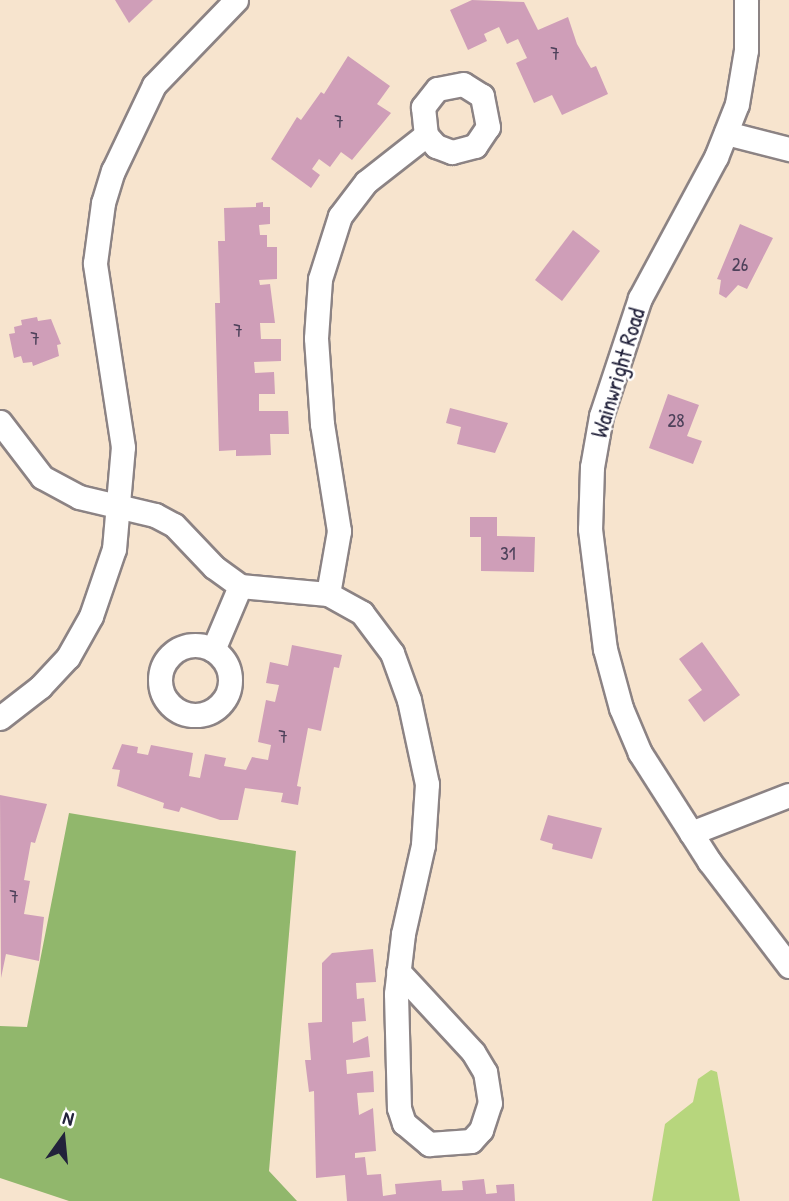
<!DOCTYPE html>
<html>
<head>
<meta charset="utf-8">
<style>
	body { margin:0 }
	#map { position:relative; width:789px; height:1201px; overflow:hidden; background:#f7e4ce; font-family:"Patrick Hand",sans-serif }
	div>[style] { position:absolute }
	.green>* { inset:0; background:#b7d67d }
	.forest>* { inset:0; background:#91b76c }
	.building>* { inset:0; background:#cf9eb8 }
	.roads { filter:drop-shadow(2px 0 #8c8384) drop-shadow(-2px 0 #8c8384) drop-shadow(0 2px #8c8384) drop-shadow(0 -2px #8c8384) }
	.minor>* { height:23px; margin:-11.5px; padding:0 11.5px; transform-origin:11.5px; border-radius:11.5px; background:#fff }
	.minor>.ring { margin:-11.5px; padding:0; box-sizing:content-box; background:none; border:23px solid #fff; border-radius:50% }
	span { translate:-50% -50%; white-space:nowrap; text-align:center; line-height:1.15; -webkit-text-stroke:5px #fff; paint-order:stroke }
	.number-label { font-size:19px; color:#4d415a }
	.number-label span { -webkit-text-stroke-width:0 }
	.street-label { font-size:23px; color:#22223b }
	.north { position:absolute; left:28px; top:1103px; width:70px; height:70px; -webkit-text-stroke:5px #fff; paint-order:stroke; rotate:15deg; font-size:19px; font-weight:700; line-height:28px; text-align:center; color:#22223b }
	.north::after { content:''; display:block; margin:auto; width:24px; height:32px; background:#22223b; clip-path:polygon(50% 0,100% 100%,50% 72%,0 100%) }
</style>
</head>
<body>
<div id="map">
	<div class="green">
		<div style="clip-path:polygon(711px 1070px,717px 1072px,740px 1201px,652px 1201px,665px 1124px,693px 1102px,698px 1079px)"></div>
	</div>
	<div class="forest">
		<div style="clip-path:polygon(69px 813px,296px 851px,269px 1171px,297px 1201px,69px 1201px,0 1178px,0 1026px,27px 1027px)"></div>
	</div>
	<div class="building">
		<div style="clip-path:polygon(115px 0,153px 0,129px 23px)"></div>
		<div style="clip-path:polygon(472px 0,524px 2px,538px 30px,568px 17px,577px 44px,591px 68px,596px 66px,608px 94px,562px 115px,552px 95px,534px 103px,516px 63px,527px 58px,518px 39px,507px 44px,499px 27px,484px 34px,487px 41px,468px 50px,450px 10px)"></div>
		<div style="clip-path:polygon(348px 56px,390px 86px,377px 104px,391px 113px,352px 160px,341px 152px,330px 167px,319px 159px,312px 169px,320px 175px,311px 188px,271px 159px,297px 117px,301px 120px,321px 92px,324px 94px)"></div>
		<div style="clip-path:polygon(263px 202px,263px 207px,270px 207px,270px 224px,259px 225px,260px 235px,267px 235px,267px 247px,277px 247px,277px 279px,259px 280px,260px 285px,270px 284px,275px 323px,260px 323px,261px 339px,281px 339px,281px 361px,254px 362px,255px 373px,274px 372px,275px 394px,259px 394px,259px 411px,288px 411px,289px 434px,270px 434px,271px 455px,236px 456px,236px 450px,219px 451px,215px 303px,220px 303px,218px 241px,225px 241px,224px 208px,256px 207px,256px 203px)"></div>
		<div style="clip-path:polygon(740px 224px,773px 238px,747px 289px,738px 285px,726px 298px,719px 294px,721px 280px,717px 279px)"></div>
		<div style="clip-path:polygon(573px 230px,600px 251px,562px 301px,535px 280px)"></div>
		<div style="clip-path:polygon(37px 317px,38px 321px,51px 319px,61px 344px,57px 345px,59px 356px,33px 366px,32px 362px,23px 363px,21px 356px,14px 358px,9px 334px,15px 333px,14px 327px,22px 325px,21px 320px)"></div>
		<div style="clip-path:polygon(668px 394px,699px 405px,687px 436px,702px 441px,693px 464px,649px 448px)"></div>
		<div style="clip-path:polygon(450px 408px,508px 423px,495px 453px,457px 444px,461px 427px,446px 423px)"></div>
		<div style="clip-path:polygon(470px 517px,497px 517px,497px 536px,535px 537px,534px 572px,481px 571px,481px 537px,470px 537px)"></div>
		<div style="clip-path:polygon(702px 642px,740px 695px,704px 722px,688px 700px,702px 690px,679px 659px)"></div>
		<div style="clip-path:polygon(292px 645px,342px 655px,339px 668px,334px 667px,321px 731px,308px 728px,297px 786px,301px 787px,298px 805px,281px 802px,283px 793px,245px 788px,238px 820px,220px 820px,181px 807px,179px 812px,163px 808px,164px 803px,117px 786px,120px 770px,112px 769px,122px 744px,138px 747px,137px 753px,148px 755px,151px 745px,193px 753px,189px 776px,200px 778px,205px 754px,226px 758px,224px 766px,246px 770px,252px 757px,268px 760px,271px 745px,258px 742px,266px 700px,275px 702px,279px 685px,266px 683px,270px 662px,288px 666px)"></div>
		<div style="clip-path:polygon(0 795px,47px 804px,35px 843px,31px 842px,24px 880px,30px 881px,24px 914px,44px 917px,39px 961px,6px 954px,1px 978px)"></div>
		<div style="clip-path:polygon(548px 815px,602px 828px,592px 859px,552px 849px,553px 844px,540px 840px)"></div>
		<div style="clip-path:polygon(373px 949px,376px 982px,356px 983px,357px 999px,364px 998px,366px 1021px,352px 1022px,353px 1043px,368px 1036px,370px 1057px,346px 1060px,347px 1074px,373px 1071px,374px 1092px,357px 1093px,359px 1115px,373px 1108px,376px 1151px,355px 1153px,355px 1158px,365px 1157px,367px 1175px,381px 1174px,383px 1196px,396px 1194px,395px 1184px,441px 1180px,442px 1191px,463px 1190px,462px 1181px,484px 1179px,486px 1194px,497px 1193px,496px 1185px,514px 1184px,515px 1201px,347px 1201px,345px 1175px,316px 1178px,314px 1091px,309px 1092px,305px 1060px,311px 1060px,308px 1023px,322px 1022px,322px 963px,332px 953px)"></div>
	</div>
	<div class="roads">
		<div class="minor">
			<div style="left:746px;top:0;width:50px;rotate:90deg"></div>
			<div style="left:746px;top:50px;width:55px;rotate:99.5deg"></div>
			<div style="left:737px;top:104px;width:57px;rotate:111.6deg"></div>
			<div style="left:716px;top:157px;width:160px;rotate:118.3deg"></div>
			<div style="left:640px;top:298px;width:124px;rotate:108.3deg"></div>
			<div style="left:601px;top:416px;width:52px;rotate:100deg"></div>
			<div style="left:592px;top:467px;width:62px;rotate:91.8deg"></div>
			<div style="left:590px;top:529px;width:121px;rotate:82.9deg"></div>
			<div style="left:605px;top:649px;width:61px;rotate:74.8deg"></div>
			<div style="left:621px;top:708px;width:49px;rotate:67.1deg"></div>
			<div style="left:640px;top:753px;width:128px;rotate:57.4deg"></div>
			<div style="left:709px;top:861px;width:132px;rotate:52.7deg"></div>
			<div style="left:726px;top:133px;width:65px;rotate:14.3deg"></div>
			<div style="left:0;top:422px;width:69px;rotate:52.6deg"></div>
			<div style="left:42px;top:477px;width:42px;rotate:28.4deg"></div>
			<div style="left:79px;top:497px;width:78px;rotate:13.3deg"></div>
			<div style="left:155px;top:515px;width:21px;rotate:28deg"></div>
			<div style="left:174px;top:525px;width:58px;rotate:46.4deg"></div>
			<div style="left:214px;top:567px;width:32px;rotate:36deg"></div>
			<div style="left:328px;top:594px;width:39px;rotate:29deg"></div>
			<div style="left:362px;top:613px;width:50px;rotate:53.1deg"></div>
			<div style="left:392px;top:653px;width:50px;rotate:70.1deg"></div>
			<div style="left:409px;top:700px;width:86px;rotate:77.9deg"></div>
			<div style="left:427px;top:784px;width:61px;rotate:93.8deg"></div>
			<div style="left:423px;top:845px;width:91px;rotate:102.7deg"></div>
			<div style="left:403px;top:934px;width:60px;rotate:96.7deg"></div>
			<div style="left:396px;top:994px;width:114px;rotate:88.5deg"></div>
			<div style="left:399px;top:1108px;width:16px;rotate:72deg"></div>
			<div style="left:404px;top:1123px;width:33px;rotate:40deg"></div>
			<div style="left:429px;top:1144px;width:42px;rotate:-4.1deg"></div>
			<div style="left:471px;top:1141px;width:15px;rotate:-48deg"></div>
			<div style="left:481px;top:1130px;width:28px;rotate:-72deg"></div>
			<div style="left:490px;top:1103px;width:31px;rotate:-99deg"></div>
			<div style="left:485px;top:1072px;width:23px;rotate:-121deg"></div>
			<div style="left:473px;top:1052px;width:110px;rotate:-132.8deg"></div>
			<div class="ring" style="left:160px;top:645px;width:47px;height:47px"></div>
			<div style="left:213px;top:650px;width:69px;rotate:-67.1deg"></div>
			<div style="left:240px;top:586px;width:88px;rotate:5.2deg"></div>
			<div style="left:328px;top:594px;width:64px;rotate:-80.1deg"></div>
			<div style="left:339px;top:531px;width:108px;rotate:-99deg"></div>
			<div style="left:322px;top:424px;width:86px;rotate:-94deg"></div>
			<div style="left:316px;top:338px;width:59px;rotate:-86.1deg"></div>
			<div style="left:320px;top:279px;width:66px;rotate:-72.4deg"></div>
			<div style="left:340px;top:216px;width:43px;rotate:-52.6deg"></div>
			<div style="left:366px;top:182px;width:76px;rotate:-38.1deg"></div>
			<div style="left:426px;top:135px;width:15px;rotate:48deg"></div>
			<div style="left:436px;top:146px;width:17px;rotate:21deg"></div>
			<div style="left:452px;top:152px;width:24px;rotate:-15deg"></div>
			<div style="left:475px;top:146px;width:23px;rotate:-56deg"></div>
			<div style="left:488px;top:127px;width:32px;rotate:-101deg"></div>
			<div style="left:482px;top:96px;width:22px;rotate:-148deg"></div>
			<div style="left:463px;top:84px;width:26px;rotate:169deg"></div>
			<div style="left:437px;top:89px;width:23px;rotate:128deg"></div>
			<div style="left:423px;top:107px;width:28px;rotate:84deg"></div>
			<div style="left:0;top:718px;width:51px;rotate:-37.8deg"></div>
			<div style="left:40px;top:687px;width:41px;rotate:-47deg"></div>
			<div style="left:68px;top:657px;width:47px;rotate:-60.7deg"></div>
			<div style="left:91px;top:616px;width:71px;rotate:-71.1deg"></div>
			<div style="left:114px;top:549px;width:102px;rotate:-85deg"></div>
			<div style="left:123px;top:447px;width:186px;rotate:-98.7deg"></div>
			<div style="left:95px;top:263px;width:61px;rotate:-82.4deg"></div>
			<div style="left:103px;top:203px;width:34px;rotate:-73deg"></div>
			<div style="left:113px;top:171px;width:95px;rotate:-64.5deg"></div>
			<div style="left:154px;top:85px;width:118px;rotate:-46deg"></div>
			<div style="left:691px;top:833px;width:105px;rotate:-21.2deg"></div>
		</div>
	</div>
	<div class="number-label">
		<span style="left:555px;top:54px">7</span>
		<span style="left:339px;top:122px">7</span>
		<span style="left:740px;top:265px">26</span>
		<span style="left:238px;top:331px">7</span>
		<span style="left:35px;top:339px">7</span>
		<span style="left:676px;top:421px">28</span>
		<span style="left:508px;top:554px">31</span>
		<span style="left:283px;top:737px">7</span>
		<span style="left:14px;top:897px">7</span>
	</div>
	<div class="street-label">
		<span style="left:618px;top:373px;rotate:-73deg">Wainwright Road</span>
	</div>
	<div class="north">N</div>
</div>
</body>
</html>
